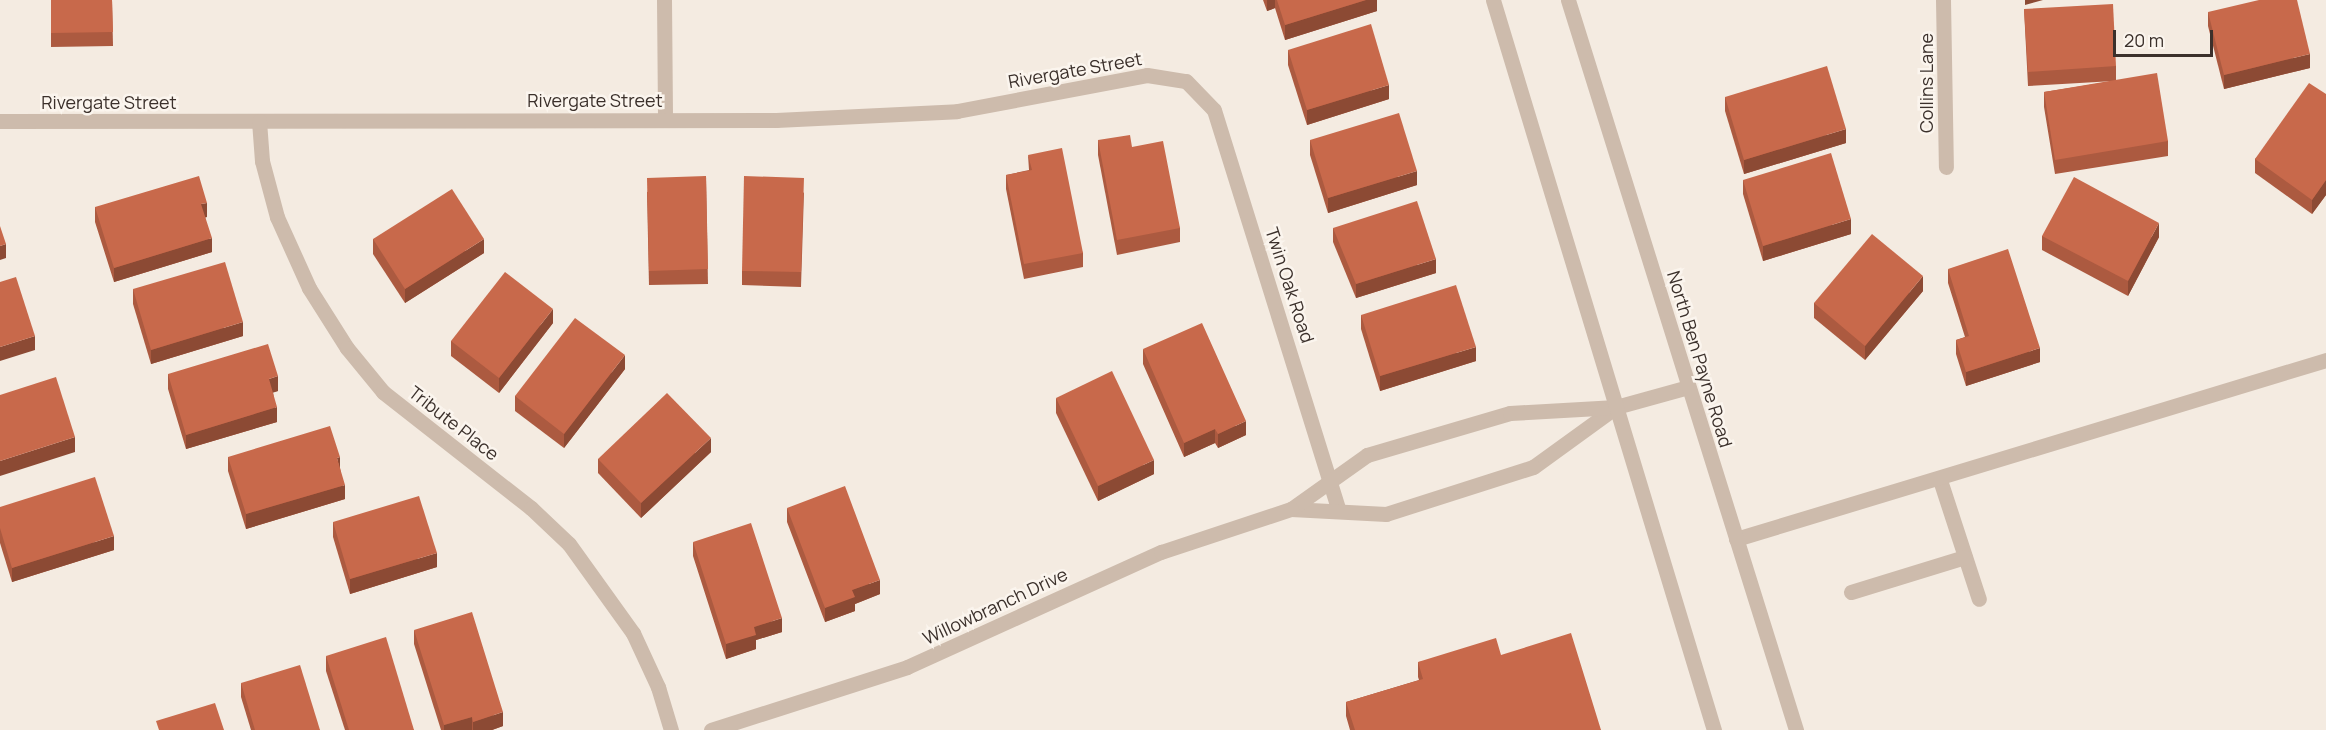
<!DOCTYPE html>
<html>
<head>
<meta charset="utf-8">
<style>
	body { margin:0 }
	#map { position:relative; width:2326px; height:730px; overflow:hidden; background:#f4ebe1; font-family:Manrope,sans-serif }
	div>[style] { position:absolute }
	.service>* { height:15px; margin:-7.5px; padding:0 7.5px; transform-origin:7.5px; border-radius:7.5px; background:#cdbbac }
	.minor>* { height:15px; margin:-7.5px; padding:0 7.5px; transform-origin:7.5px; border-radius:7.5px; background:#cdbbac }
	.tertiary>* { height:15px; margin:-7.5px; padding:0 7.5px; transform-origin:7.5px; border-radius:7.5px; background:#cdbbac }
	.wall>* { inset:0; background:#ac5a40 }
	.shaded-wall>* { inset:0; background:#8c4a34 }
	.building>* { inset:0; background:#c8694b }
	span { translate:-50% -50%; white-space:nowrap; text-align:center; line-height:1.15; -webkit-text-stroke:5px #fbf5ee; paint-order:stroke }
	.street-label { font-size:18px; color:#3b302b }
	.scale { position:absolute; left:2113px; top:30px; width:100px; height:27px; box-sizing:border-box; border:3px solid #3b302b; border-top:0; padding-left:8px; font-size:18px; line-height:21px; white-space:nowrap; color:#3b302b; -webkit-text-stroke:4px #fbf5ee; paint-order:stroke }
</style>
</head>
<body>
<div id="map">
	<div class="service">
		<div style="left:1940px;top:480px;width:125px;rotate:71.9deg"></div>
		<div style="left:1736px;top:539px;width:617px;rotate:-16.88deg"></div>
		<div style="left:1851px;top:592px;width:119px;rotate:-17.1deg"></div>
	</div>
	<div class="minor">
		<div style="left:664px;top:0;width:120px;rotate:89.5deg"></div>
		<div style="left:1943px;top:0;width:167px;rotate:89deg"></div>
		<div style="left:0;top:121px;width:776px;rotate:-0.07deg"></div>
		<div style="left:776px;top:120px;width:181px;rotate:-2.8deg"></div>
		<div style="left:957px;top:111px;width:193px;rotate:-10.7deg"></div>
		<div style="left:1147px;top:75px;width:39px;rotate:9deg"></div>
		<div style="left:1186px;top:81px;width:40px;rotate:46deg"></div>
		<div style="left:1214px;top:110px;width:420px;rotate:72.7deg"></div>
		<div style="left:259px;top:121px;width:40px;rotate:85.7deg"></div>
		<div style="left:262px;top:161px;width:58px;rotate:75deg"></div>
		<div style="left:277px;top:217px;width:78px;rotate:65.7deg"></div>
		<div style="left:309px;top:288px;width:71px;rotate:57.7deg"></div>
		<div style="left:347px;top:348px;width:57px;rotate:50.7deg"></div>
		<div style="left:383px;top:392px;width:188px;rotate:38.1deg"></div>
		<div style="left:531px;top:508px;width:52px;rotate:43.5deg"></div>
		<div style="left:569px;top:544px;width:110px;rotate:54.3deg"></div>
		<div style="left:633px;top:633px;width:60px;rotate:65.2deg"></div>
		<div style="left:658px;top:687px;width:45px;rotate:73.2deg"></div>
		<div style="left:1616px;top:407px;width:102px;rotate:144.1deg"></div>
		<div style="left:1533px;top:467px;width:154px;rotate:162.3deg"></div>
		<div style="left:1386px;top:514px;width:95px;rotate:-177deg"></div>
		<div style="left:1291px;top:509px;width:93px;rotate:-35.4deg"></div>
		<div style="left:1367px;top:455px;width:149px;rotate:-16.4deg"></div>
		<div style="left:1510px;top:413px;width:106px;rotate:-3.2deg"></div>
		<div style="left:1616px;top:407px;width:75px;rotate:-15.5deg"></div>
		<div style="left:711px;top:730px;width:206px;rotate:-17.8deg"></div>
		<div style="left:907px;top:667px;width:279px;rotate:-24.4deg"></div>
		<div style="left:1161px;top:552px;width:137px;rotate:-18.3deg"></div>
	</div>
	<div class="tertiary">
		<div style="left:1493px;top:0;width:763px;rotate:73.16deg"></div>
		<div style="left:1568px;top:0;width:765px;rotate:72.65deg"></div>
	</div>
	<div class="wall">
		<div style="clip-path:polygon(51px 0,112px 0,113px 46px,51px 47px)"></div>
		<div style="clip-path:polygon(1263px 0,1377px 0,1377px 11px,1285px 40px,1275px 8px,1267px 11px)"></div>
		<div style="clip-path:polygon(2024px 9px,2116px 66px,2116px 80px,2168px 141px,2168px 156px,2055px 174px,2044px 107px,2044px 92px,2114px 81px,2028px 86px)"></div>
		<div style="clip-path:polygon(2208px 12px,2310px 68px,2224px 89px,2208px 26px)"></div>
		<div style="clip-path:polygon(1288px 50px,1389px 99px,1307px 125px,1288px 65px)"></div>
		<div style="clip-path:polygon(2326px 94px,2326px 195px,2312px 214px,2255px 173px,2255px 159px)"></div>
		<div style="clip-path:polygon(1725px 97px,1846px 143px,1744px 174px,1725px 111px)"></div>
		<div style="clip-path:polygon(1098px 140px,1132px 147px,1180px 228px,1180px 242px,1117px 255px,1098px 155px)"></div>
		<div style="clip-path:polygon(1310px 140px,1417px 185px,1328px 213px,1310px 155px)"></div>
		<div style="clip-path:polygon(1028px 155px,1083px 253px,1083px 267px,1024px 279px,1006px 189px,1006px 175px,1029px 170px)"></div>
		<div style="clip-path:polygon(706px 176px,708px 284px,649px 285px,647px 192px)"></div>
		<div style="clip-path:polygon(1743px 180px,1851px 234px,1763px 261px,1743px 194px)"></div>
		<div style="clip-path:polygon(804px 192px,801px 287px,742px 285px,742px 271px)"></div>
		<div style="clip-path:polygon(95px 207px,207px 217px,205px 217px,212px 252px,114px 282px,95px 222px)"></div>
		<div style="clip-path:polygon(1333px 228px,1436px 273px,1356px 298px,1333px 242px)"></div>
		<div style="clip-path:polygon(2042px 236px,2159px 237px,2128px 296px,2042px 250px)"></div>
		<div style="clip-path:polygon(373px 239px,484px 253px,405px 303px,373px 254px)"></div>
		<div style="clip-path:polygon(1948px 269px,2040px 362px,1966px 386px,1956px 354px,1956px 340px,1965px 337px,1948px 283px)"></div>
		<div style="clip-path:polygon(133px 289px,243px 336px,151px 364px,133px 304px)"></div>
		<div style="clip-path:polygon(1923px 291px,1865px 360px,1814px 318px,1814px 303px)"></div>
		<div style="clip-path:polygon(1361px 315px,1476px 361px,1380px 391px,1361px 329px)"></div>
		<div style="clip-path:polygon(553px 323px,499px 393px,451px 356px,451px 341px)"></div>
		<div style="clip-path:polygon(1143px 349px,1246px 435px,1218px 448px,1215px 443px,1184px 457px,1143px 364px)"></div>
		<div style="clip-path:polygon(625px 369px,564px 448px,515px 411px,515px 396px)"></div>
		<div style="clip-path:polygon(168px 374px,278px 391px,273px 392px,277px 422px,186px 449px,168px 389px)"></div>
		<div style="clip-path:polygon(1056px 398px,1154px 474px,1098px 501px,1056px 413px)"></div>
		<div style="clip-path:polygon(711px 452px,641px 518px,598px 473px,598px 459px)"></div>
		<div style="clip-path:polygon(228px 457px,340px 468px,345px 499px,246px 529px,228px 471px)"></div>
		<div style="clip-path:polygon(0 507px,114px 550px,12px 582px,0 543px)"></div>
		<div style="clip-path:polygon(787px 508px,880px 594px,855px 604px,855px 611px,825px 622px,787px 522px)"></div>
		<div style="clip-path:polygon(333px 522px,437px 567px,350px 594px,333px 537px)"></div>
		<div style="clip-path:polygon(693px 542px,782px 632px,756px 640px,756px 649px,726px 659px,693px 556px)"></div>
		<div style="clip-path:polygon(414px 630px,503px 726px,492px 730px,441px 730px,414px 644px)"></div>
		<div style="clip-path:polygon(1501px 655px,1601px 730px,1350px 730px,1346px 716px,1346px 702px,1419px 680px,1418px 677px,1418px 662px)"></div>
		<div style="clip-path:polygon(326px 656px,414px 730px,345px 730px,326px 671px)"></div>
		<div style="clip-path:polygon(241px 683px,320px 730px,251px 730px,241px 697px)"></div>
	</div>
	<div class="shaded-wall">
		<div style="clip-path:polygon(1267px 0,1275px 0,1275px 8px,1267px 11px)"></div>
		<div style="clip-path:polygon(1366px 0,1377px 0,1377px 11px,1285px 40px,1285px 25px)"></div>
		<div style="clip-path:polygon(2025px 0,2043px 0,2025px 5px)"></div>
		<div style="clip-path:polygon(2310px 54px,2310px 68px,2224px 89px,2224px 75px)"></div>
		<div style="clip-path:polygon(1389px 85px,1389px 99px,1307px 125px,1307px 110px)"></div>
		<div style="clip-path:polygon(1846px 129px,1846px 143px,1744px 174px,1744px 160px)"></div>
		<div style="clip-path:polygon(1417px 171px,1417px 185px,1328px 213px,1328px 198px)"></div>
		<div style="clip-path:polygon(2326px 180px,2326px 195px,2312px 214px,2312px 200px)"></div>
		<div style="clip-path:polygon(207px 203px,207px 217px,201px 219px,201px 204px)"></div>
		<div style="clip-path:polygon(1851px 219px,1851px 234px,1763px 261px,1763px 246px)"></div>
		<div style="clip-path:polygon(2159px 223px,2159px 237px,2128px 296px,2128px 281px)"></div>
		<div style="clip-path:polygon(212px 238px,212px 252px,114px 282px,114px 268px)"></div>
		<div style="clip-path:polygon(484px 239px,484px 253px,405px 303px,405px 289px)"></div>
		<div style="clip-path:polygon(6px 244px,6px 258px,0 260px,0 246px)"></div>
		<div style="clip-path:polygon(1436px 259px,1436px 273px,1356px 298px,1356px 284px)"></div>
		<div style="clip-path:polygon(1923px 276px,1923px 291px,1865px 360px,1865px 346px)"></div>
		<div style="clip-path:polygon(553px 309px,553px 323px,499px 393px,499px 378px)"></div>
		<div style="clip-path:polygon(243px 322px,243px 336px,151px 364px,151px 350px)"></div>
		<div style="clip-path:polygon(35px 336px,35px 350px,0 361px,0 347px)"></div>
		<div style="clip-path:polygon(1476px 347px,1476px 361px,1380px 391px,1380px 376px)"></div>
		<div style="clip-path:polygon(2040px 348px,2040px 362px,1966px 386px,1966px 372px)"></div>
		<div style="clip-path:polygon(625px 355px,625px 369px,564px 448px,564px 434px)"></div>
		<div style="clip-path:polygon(278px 376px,278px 391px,269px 394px,269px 379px)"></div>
		<div style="clip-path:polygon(277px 407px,277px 422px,186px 449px,186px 435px)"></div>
		<div style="clip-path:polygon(1246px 421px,1246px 435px,1218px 448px,1218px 434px)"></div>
		<div style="clip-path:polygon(1215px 429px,1215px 443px,1184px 457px,1184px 443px)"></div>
		<div style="clip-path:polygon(75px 437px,75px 452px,0 476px,0 461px)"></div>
		<div style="clip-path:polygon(711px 438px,711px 452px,641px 518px,641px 503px)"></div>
		<div style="clip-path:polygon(340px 457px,340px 472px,337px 458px)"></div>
		<div style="clip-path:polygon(1154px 460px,1154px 474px,1098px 501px,1098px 486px)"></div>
		<div style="clip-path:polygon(345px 485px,345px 499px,246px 529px,246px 514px)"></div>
		<div style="clip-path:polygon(114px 536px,114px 550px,12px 582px,12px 568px)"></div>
		<div style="clip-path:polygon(437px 553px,437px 567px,350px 594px,350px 579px)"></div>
		<div style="clip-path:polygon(880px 580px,880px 594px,855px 604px,855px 611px,825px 622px,825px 608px,852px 590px)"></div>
		<div style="clip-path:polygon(782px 618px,782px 632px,756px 640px,756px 649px,726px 659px,726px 644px,754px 627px)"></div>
		<div style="clip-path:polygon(503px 712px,503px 726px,492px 730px,473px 730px,473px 722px)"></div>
		<div style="clip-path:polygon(472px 717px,472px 730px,444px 730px,444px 725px)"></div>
	</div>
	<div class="building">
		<div style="clip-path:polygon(51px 0,112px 0,113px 32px,51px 33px)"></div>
		<div style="clip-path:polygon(1277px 0,1366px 0,1285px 25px)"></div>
		<div style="clip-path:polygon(2259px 0,2297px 0,2310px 54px,2224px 75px,2208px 12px)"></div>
		<div style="clip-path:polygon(2113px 4px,2116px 66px,2028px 72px,2024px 9px)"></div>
		<div style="clip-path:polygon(1371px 24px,1389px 85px,1307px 110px,1288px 50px)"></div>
		<div style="clip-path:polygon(1827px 66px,1846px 129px,1744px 160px,1725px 97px)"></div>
		<div style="clip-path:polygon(2157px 73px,2168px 141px,2055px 160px,2044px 92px)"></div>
		<div style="clip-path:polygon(2309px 83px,2326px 94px,2326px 180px,2312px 200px,2255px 159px)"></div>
		<div style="clip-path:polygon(1399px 113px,1417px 171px,1328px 198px,1310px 140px)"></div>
		<div style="clip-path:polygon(1130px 135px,1132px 147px,1163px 141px,1180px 228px,1117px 240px,1098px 140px)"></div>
		<div style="clip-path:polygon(1062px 148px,1083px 253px,1024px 264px,1006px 175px,1032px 170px,1028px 155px)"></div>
		<div style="clip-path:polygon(1831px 153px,1851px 219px,1763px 246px,1743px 180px)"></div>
		<div style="clip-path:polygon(199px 176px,207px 203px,201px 204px,212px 238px,114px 268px,95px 207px)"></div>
		<div style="clip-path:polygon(706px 176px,708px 269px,649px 271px,647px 178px)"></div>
		<div style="clip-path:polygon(744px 176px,804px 178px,801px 272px,742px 271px)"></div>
		<div style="clip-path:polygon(2074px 177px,2159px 223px,2128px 281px,2042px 236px)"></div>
		<div style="clip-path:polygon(452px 189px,484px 239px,405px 289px,373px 239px)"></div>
		<div style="clip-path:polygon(1417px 201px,1436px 259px,1356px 284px,1333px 228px)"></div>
		<div style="clip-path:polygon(0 226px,6px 244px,0 246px)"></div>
		<div style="clip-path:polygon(1872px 234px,1923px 276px,1865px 346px,1814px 303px)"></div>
		<div style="clip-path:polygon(2008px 249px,2040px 348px,1966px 372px,1956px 340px,1969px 336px,1948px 269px)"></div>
		<div style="clip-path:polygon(225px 262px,243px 322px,151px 350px,133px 289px)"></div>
		<div style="clip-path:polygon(505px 272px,553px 309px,499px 378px,451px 341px)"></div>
		<div style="clip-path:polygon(16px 277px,35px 336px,0 347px,0 282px)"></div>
		<div style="clip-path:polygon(1456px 285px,1476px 347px,1380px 376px,1361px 315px)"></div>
		<div style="clip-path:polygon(575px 318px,625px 355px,564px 434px,515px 396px)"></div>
		<div style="clip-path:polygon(1202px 323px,1246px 421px,1218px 434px,1215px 429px,1184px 443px,1143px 349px)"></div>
		<div style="clip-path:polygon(268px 344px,278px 376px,269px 379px,277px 407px,186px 435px,168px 374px)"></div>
		<div style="clip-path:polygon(1112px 371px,1154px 460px,1098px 486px,1056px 398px)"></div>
		<div style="clip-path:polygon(56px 377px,75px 437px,0 461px,0 395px)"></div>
		<div style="clip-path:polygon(667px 393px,711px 438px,641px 503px,598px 459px)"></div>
		<div style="clip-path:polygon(330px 426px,340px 457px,337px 458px,345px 485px,246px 514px,228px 457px)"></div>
		<div style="clip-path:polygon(95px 477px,114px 536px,12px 568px,0 528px,0 507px)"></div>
		<div style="clip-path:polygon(845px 486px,880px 580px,852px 590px,855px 597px,825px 608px,787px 508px)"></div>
		<div style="clip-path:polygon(419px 496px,437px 553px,350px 579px,333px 522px)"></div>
		<div style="clip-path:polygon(751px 523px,782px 618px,754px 627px,756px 635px,726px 644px,693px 542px)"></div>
		<div style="clip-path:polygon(472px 612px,503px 712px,473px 722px,472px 717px,444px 725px,414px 630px)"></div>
		<div style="clip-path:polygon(1571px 633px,1601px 730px,1355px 730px,1346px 702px,1423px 679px,1418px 662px,1496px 638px,1501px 655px)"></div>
		<div style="clip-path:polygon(386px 637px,414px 730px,349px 730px,326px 656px)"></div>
		<div style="clip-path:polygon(300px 665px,320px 730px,255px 730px,241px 683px)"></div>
		<div style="clip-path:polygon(215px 703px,224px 730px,159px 730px,156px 721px)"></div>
	</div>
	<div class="street-label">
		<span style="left:1075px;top:70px;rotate:-10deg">Rivergate Street</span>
		<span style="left:1926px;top:83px;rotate:-90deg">Collins Lane</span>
		<span style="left:595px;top:100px">Rivergate Street</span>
		<span style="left:109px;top:102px">Rivergate Street</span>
		<span style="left:1290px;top:285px;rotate:72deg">Twin Oak Road</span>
		<span style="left:1700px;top:359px;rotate:73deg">North Ben Payne Road</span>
		<span style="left:454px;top:423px;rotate:38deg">Tribute Place</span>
		<span style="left:995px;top:606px;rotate:-25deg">Willowbranch Drive</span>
	</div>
	<div class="scale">20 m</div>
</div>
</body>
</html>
